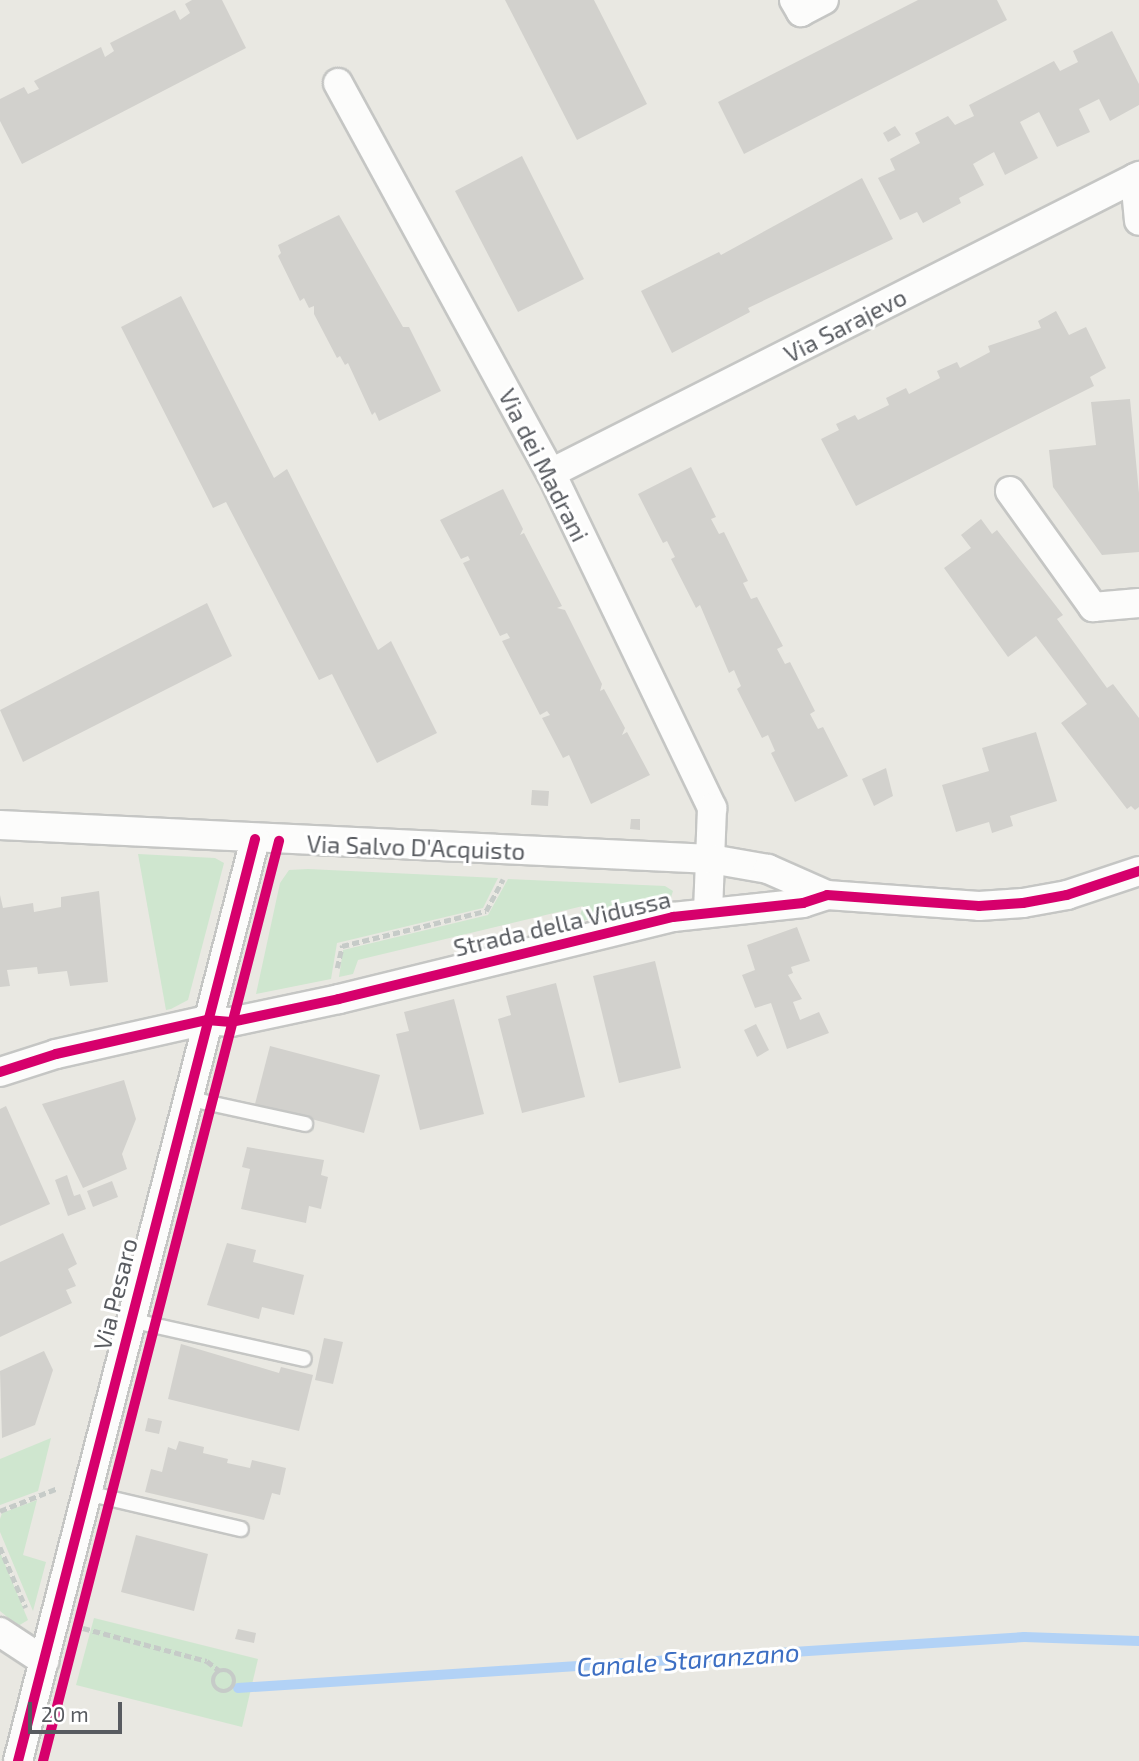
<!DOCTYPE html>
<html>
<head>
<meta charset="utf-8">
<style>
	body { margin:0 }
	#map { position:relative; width:1139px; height:1761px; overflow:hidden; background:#e9e8e2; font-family:"Exo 2",sans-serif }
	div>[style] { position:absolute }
	.green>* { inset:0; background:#cfe6cf }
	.stream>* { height:10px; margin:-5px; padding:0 5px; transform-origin:5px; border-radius:5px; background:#b2d2f6 }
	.building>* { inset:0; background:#d2d1cd }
	.path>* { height:4.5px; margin-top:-2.25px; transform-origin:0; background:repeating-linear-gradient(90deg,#c6cbc8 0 7px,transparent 0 10.5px) }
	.path>.ring { margin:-2.25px; padding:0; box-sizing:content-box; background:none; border:4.5px solid #c6cbc8; border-radius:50% }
	.roads { filter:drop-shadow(2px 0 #c5c6c4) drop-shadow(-2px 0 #c5c6c4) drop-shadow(0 2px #c5c6c4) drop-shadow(0 -2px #c5c6c4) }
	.lane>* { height:14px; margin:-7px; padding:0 7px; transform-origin:7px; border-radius:7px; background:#fcfcfb }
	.street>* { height:28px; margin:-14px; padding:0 14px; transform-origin:14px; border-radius:14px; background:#fcfcfb }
	.cycleway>* { height:10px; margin:-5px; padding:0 5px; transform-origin:5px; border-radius:5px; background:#d6006c }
	span { translate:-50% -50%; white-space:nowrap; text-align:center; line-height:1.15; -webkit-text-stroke:6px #fff; paint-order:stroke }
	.street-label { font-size:24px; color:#585b60 }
	.water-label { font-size:26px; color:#3d6fc3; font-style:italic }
	.scale { position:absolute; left:28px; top:1702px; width:94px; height:32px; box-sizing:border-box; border:4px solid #585b60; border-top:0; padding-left:9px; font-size:21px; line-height:24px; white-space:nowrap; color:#585b60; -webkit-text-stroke:5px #fff; paint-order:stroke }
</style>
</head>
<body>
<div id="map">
	<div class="green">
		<div style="clip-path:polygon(138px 854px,215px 858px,224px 863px,188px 1000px,171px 1009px,166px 1010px)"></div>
		<div style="clip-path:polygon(289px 870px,308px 869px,498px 878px,483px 908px,337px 943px,331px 979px,256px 994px,280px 883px)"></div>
		<div style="clip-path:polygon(508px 879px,665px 886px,673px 891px,670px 900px,578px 922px,583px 906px,358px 960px,353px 974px,339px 977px,343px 950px,488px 915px)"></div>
		<div style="clip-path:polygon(51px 1438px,38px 1491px,0 1505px,0 1459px)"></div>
		<div style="clip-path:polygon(37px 1500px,23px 1555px,46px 1562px,33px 1611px,0 1532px,0 1519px,2px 1513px)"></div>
		<div style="clip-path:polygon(0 1552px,28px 1620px,18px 1626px,0 1611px)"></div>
		<div style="clip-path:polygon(94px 1618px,258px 1659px,242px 1727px,76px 1685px)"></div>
	</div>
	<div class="stream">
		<div style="left:238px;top:1688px;width:788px;rotate:-3.71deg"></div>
		<div style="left:1024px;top:1637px;width:115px;rotate:2deg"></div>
	</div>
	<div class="building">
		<div style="clip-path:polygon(192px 0,222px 0,246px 48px,22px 164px,0 121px,0 99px,24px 87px,28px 94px,39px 89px,34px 81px,101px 47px,105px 57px,114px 51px,110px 43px,175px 10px,180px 20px,190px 13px,185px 4px)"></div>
		<div style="clip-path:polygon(505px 0,594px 0,647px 104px,577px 140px)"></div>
		<div style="clip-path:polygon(918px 0,997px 0,1007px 20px,744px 154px,718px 102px)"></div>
		<div style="clip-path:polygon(1112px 31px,1139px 84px,1139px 105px,1110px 121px,1099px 99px,1079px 109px,1090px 132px,1057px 147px,1039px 112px,1020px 122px,1038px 158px,1005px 175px,994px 152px,973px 164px,984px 185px,959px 198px,961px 203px,923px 223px,917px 212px,900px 220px,878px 178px,895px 170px,890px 159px,920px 143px,915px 133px,948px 116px,955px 125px,974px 116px,969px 105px,1054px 61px,1060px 71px,1078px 62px,1073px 51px)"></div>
		<div style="clip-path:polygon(895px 126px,901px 135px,888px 142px,883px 133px)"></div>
		<div style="clip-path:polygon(522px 156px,584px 279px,518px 312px,455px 191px)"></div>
		<div style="clip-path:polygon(862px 178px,893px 239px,748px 308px,750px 312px,672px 353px,641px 291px,719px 252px,721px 255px)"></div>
		<div style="clip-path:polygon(339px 215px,403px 327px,409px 327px,441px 391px,379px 421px,375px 412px,372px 415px,348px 363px,345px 365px,340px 356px,337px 358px,314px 314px,314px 306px,309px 308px,304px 298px,300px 301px,278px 256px,281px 253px,278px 245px)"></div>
		<div style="clip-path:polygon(181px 296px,274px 478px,287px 469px,378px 650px,391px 641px,437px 733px,377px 763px,332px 674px,319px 680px,226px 502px,213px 508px,121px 327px)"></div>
		<div style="clip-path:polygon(1056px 311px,1069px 335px,1086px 327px,1106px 368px,1090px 377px,1094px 386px,856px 506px,821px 439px,839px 430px,836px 424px,855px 415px,858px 420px,889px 405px,886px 398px,906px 388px,909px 394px,940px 378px,937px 371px,957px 362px,960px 368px,990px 352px,988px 346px,1041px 328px,1038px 321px)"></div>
		<div style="clip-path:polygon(1130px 399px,1139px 493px,1139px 552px,1102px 555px,1053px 487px,1049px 450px,1096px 445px,1091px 402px)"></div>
		<div style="clip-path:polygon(691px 467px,716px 517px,711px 519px,719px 534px,724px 532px,748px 581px,743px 583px,751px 599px,757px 597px,783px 646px,777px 649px,785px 664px,790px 662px,815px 711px,810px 714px,818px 729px,823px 727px,848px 776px,795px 802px,771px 753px,775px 751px,768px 735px,762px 738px,737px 689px,741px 686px,734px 670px,729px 673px,700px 605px,696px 608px,671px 559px,675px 557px,667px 541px,663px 543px,638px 494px)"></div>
		<div style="clip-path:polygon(503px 489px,523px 529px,520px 535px,524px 533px,562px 606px,557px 608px,565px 610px,602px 684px,600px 691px,604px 689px,625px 728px,622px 735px,627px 732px,650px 775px,591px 804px,569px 755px,563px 758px,542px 718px,550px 715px,547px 711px,540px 715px,502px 641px,510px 638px,507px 633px,500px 636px,463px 563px,470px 560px,468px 556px,461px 559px,440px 520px)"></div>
		<div style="clip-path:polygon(981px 519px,992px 534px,997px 530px,1063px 615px,1057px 619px,1107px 688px,1113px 684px,1139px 718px,1139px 807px,1135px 810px,1131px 806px,1127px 809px,1061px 723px,1087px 704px,1036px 636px,1008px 657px,944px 568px,971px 548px,961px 535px)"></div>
		<div style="clip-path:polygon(207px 603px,232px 656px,23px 762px,0 710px)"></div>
		<div style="clip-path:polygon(1036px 732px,1057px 801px,1010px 816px,1013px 826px,992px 833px,989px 822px,956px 832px,942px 785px,989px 771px,982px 748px)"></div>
		<div style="clip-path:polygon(886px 768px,893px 796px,874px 806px,862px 779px)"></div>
		<div style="clip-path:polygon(532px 790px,549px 791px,548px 806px,531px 805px)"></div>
		<div style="clip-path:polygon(631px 819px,640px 819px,640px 830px,630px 829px)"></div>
		<div style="clip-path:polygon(99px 891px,108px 982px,70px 986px,67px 971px,38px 974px,37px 967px,7px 970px,10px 986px,0 987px,0 895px,3px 908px,33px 903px,34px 912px,61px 907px,61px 897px)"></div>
		<div style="clip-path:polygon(797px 927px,810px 961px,791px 967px,793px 973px,788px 975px,802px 999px,793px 1002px,800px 1020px,819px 1012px,829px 1033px,787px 1049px,771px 1003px,755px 1008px,742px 975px,755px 970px,747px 945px)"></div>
		<div style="clip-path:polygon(655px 961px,681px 1068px,619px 1083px,593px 976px)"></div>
		<div style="clip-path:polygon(556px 983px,585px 1097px,522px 1113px,498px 1019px,511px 1015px,506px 996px)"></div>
		<div style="clip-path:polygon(454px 999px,484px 1114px,420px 1130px,396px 1034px,409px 1031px,404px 1012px)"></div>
		<div style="clip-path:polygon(756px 1024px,769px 1050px,757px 1057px,744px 1030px)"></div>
		<div style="clip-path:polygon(270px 1046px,380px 1075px,364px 1133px,255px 1104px)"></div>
		<div style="clip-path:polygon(124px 1080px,136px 1119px,122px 1154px,127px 1169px,83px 1188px,42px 1104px)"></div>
		<div style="clip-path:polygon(6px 1106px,50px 1204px,0 1226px,0 1109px)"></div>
		<div style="clip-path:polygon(247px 1147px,324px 1160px,321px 1175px,328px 1177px,321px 1209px,309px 1206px,306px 1223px,241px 1209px,250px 1169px,242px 1167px)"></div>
		<div style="clip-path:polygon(67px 1175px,74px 1196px,80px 1194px,86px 1209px,68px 1216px,55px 1180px)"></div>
		<div style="clip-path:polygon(112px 1181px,118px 1197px,93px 1207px,87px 1191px)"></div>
		<div style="clip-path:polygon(63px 1233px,77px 1264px,68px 1269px,76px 1286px,66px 1290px,72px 1303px,0 1337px,0 1262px)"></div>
		<div style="clip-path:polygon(227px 1243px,256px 1250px,253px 1262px,304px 1275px,294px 1315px,262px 1307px,259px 1319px,207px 1305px)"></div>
		<div style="clip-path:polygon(324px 1338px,343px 1342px,333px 1384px,315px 1380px)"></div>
		<div style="clip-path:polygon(181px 1344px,279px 1373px,281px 1367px,313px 1375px,299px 1431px,168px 1399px)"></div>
		<div style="clip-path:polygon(44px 1351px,53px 1370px,35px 1425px,2px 1438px,0 1371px)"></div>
		<div style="clip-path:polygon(148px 1418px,162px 1421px,159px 1434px,145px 1431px)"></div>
		<div style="clip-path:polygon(179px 1441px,204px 1447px,203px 1453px,228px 1459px,227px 1463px,250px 1468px,252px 1460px,286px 1468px,280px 1495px,272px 1493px,264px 1520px,145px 1492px,151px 1469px,162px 1472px,168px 1447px,176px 1450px)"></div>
		<div style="clip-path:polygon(136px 1535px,208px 1554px,194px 1611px,121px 1592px)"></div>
		<div style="clip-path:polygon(238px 1629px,256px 1633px,254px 1643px,235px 1639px)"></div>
	</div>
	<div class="path">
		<div style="left:337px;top:968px;width:23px;rotate:-77deg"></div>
		<div style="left:342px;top:946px;width:148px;rotate:-13.7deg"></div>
		<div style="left:486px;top:911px;width:36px;rotate:-62deg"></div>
		<div style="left:0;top:1511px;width:62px;rotate:-21.6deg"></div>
		<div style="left:0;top:1547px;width:66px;rotate:66.9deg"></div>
		<div style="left:83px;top:1628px;width:128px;rotate:14.9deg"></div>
		<div style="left:207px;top:1661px;width:16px;rotate:38deg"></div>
		<div class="ring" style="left:213px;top:1670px;width:17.5px;height:17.5px"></div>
	</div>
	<div class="roads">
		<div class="lane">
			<div style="left:186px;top:1098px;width:122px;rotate:12.3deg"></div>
			<div style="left:130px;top:1320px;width:178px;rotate:12.6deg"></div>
			<div style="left:87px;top:1493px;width:158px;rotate:13.2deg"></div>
		</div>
		<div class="street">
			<div style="left:794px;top:0;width:14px;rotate:60deg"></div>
			<div style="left:801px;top:12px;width:26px;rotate:-28deg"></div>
			<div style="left:338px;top:83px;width:444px;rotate:61.4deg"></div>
			<div style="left:551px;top:473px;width:372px;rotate:64.3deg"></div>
			<div style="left:712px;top:808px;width:105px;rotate:92.2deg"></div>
			<div style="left:1135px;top:178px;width:43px;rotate:84.7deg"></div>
			<div style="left:551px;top:473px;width:659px;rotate:-26.8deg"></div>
			<div style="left:1010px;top:491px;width:143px;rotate:54.4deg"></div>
			<div style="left:1093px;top:607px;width:46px;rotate:-5deg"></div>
			<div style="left:0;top:825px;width:712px;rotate:2.74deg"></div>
			<div style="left:711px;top:859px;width:58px;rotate:10deg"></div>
			<div style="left:768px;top:869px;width:64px;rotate:23.8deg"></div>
			<div style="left:0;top:1072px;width:59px;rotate:-17.8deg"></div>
			<div style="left:56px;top:1054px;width:155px;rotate:-12.7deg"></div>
			<div style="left:207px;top:1020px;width:24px;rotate:5deg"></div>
			<div style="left:231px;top:1022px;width:110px;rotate:-12deg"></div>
			<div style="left:339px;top:999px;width:344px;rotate:-13.8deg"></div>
			<div style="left:673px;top:917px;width:131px;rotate:-6.1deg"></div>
			<div style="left:803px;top:903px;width:25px;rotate:-18deg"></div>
			<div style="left:827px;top:895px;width:152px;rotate:4.1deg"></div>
			<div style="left:979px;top:906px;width:44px;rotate:-3.9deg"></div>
			<div style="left:1023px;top:903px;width:45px;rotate:-10.3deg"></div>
			<div style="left:1067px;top:895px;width:76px;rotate:-18.4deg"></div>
			<div style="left:0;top:1632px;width:53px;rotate:33.4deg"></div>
			<div style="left:18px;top:1761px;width:952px;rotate:-75.58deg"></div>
		</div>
	</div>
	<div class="cycleway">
		<div style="left:0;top:1072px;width:59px;rotate:-17.8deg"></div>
		<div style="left:56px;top:1054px;width:155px;rotate:-12.7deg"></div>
		<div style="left:207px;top:1020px;width:24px;rotate:5deg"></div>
		<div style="left:231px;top:1022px;width:110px;rotate:-12deg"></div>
		<div style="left:339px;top:999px;width:344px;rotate:-13.8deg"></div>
		<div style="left:673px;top:917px;width:131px;rotate:-6.1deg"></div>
		<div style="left:803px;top:903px;width:25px;rotate:-18deg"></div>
		<div style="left:827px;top:895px;width:152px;rotate:4.1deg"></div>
		<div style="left:979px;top:906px;width:44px;rotate:-3.9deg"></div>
		<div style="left:1023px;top:903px;width:45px;rotate:-10.3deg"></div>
		<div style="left:1067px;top:895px;width:76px;rotate:-18.4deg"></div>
		<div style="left:18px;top:1761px;width:952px;rotate:-75.58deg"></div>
		<div style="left:43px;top:1761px;width:950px;rotate:-75.61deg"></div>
	</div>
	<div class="street-label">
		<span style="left:845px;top:325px;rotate:-27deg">Via Sarajevo</span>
		<span style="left:544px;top:465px;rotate:63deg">Via dei Madrani</span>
		<span style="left:416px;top:847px;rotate:2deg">Via Salvo D'Acquisto</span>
		<span style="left:562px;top:923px;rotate:-13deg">Strada della Vidussa</span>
		<span style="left:115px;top:1294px;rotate:-76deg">Via Pesaro</span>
	</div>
	<div class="water-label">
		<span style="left:688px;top:1659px;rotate:-4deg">Canale Staranzano</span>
	</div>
	<div class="scale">20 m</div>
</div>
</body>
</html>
